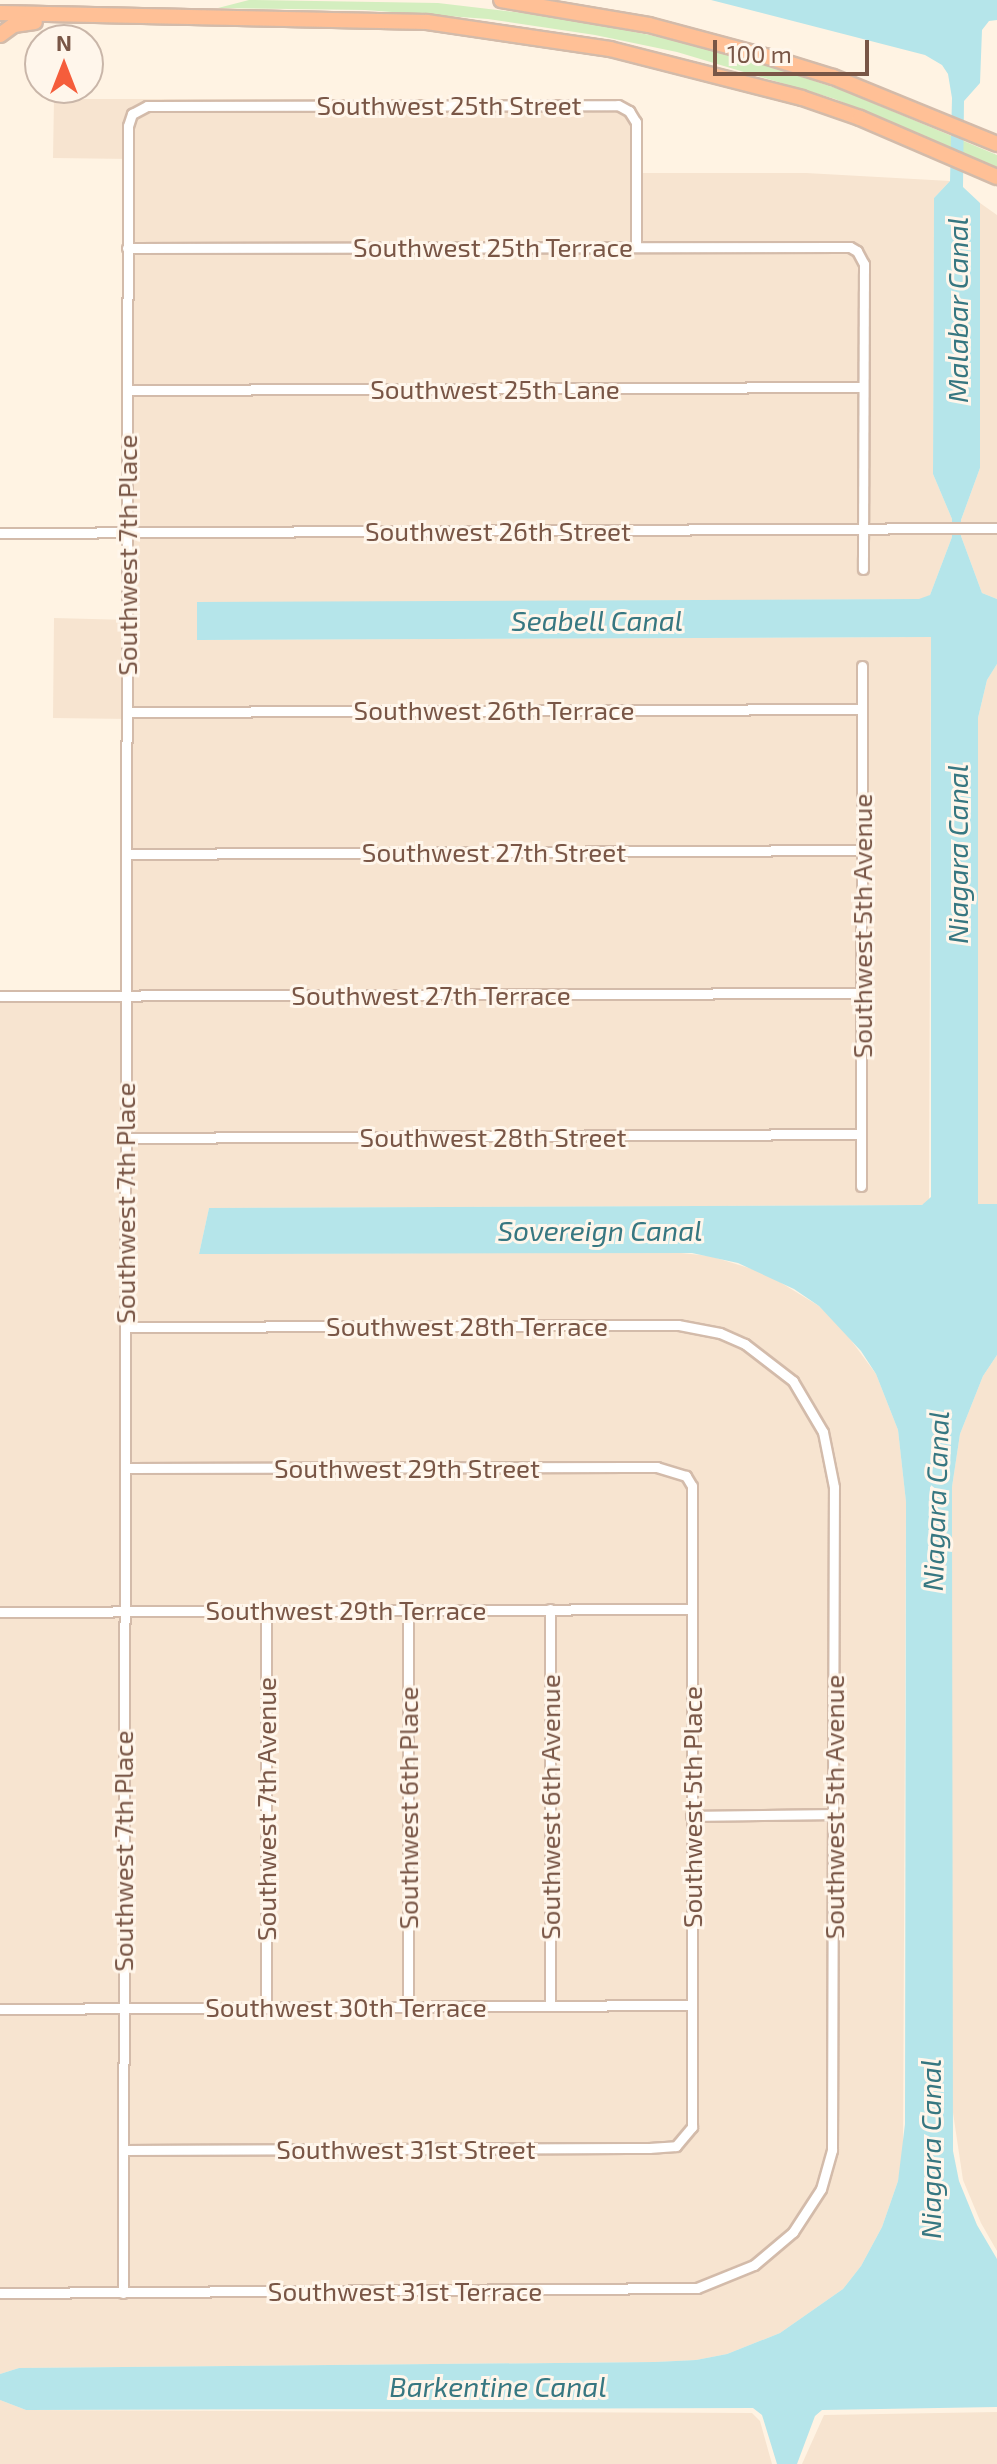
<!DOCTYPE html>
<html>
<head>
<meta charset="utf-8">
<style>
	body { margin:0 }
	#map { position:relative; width:997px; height:2464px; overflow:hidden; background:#fff3e3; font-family:"Exo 2",sans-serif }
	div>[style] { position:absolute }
	.residential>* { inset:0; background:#f7e4d0 }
	.green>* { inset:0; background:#d4eebf }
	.water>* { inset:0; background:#b5e5ea }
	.roads { filter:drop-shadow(2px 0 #d3bbaa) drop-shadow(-2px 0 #d3bbaa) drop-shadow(0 2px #d3bbaa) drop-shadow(0 -2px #d3bbaa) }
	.minor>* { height:9px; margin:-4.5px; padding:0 4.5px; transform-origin:4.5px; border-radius:4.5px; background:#fff }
	.trunk>* { height:14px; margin:-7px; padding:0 7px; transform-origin:7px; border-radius:7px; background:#ffc096 }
	span { translate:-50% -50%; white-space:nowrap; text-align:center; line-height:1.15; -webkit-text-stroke:6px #fff6eb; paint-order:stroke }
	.street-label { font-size:26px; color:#795646 }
	.water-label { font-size:28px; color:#377781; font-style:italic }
	.north { position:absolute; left:24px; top:24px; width:80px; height:80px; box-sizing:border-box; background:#fff6eb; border:2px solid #c9b6a9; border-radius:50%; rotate:0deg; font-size:22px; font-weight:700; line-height:32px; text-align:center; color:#795646 }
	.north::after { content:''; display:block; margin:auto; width:28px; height:36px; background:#f55d3b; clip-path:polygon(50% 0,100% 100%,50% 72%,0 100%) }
	.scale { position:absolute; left:713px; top:40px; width:156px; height:36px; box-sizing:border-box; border:4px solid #795646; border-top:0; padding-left:10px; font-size:24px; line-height:28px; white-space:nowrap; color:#795646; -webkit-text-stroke:6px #fff6eb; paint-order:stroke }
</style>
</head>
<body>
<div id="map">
	<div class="residential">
		<div style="clip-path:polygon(54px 99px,620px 99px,635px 106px,641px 119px,642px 173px,806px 173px,950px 181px,934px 198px,933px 474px,952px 519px,952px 537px,930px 595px,925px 599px,197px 603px,198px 640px,931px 637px,929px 1201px,922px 1205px,209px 1208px,199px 1254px,671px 1252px,710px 1256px,765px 1273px,819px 1306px,842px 1328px,876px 1374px,898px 1430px,906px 1502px,903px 2154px,898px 2181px,882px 2227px,861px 2266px,843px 2289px,780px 2333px,727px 2354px,696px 2360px,655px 2362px,19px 2368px,0 2374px,0 1000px,128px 1000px,130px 719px,53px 718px,54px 618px,130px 620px,132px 159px,53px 158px)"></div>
		<div style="clip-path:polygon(980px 203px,997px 215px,997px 599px,982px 593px,961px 536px,961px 520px,980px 468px)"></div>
		<div style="clip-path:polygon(997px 664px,997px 1204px,978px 1204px,978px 718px,987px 680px)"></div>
		<div style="clip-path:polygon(997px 1355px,997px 2251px,981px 2223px,963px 2180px,952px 2106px,952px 1487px,960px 1434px,983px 1376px)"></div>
		<div style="clip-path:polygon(0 2400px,26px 2410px,752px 2413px,760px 2421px,772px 2464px,0 2464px)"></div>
		<div style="clip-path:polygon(997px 2412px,997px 2464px,802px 2464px,824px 2415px)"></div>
	</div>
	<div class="green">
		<div style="clip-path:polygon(249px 0,438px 3px,557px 17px,650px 35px,744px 58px,842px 90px,997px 155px,997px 168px,835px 99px,677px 52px,595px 35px,488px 19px,365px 10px,218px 8px)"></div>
	</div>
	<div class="water">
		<div style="clip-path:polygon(711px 0,997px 0,997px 20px,989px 21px,982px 30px,980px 83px,964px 101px,963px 187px,980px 203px,980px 468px,961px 520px,961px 536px,982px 593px,997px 599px,997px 664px,987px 680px,978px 718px,978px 1204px,997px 1204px,997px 1355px,983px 1376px,960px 1434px,952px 1487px,952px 1522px,953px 2151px,959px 2181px,977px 2225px,997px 2259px,997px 2407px,822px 2410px,815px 2416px,797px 2464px,777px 2464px,762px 2415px,753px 2408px,26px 2410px,0 2400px,0 2374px,19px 2368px,655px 2362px,696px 2360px,727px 2354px,780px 2333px,843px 2289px,861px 2266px,882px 2227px,898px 2181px,905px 2124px,906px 1502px,898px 1430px,876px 1374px,861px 1351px,819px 1306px,794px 1289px,738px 1263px,692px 1253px,199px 1254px,209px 1208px,922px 1205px,931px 1197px,931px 637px,197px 640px,197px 602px,919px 599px,930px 595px,952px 537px,952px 519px,933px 474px,934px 198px,950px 181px,952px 98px,948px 74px,942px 65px,925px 55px)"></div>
	</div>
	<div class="roads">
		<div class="minor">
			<div style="left:127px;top:248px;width:723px;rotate:-0.08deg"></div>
			<div style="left:850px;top:247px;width:8px;rotate:30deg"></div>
			<div style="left:857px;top:251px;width:15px;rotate:62deg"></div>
			<div style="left:864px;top:264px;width:305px;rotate:90.2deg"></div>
			<div style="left:127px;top:390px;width:736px;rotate:-0.23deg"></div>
			<div style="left:0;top:533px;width:997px;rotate:-0.29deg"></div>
			<div style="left:127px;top:712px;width:735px;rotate:-0.23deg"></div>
			<div style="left:126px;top:854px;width:735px;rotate:-0.31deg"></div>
			<div style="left:0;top:996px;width:861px;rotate:-0.2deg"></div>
			<div style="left:125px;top:1138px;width:736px;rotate:-0.31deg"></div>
			<div style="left:861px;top:1186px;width:520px;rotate:-89.89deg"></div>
			<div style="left:266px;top:1610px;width:398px;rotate:90deg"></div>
			<div style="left:408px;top:1610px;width:397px;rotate:90deg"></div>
			<div style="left:0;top:1612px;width:691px;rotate:-0.25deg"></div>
			<div style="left:691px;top:1816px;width:143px;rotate:-0.8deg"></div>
			<div style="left:550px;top:2006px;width:397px;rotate:-90deg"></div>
			<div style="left:0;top:2009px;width:691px;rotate:-0.33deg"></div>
			<div style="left:123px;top:2150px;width:526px;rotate:-0.22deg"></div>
			<div style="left:649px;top:2148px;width:27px;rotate:-4deg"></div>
			<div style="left:676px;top:2146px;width:25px;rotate:-50deg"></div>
			<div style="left:692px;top:2127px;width:641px;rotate:-90deg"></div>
			<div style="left:692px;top:1486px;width:12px;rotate:-121deg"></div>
			<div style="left:686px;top:1476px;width:30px;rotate:-163deg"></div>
			<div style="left:657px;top:1467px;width:532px;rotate:179.89deg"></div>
			<div style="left:0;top:2293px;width:697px;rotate:-0.41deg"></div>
			<div style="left:697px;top:2288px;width:61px;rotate:-22deg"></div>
			<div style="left:754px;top:2265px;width:51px;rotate:-40.2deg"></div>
			<div style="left:793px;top:2232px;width:51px;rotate:-56.9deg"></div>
			<div style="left:821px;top:2189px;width:41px;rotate:-74.2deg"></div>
			<div style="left:832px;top:2150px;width:663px;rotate:-89.83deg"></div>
			<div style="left:834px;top:1487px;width:56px;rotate:-101.3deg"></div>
			<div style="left:823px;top:1432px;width:59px;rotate:-120.5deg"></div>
			<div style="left:793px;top:1381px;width:61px;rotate:-142.4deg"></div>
			<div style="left:745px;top:1344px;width:27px;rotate:-156deg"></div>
			<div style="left:720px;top:1333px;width:43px;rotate:-169.2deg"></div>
			<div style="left:678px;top:1325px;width:553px;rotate:179.79deg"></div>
			<div style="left:123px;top:2293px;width:2167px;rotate:-89.87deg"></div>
			<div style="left:128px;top:126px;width:13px;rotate:-72deg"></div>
			<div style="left:132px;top:114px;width:17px;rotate:-28deg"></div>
			<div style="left:147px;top:106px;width:471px;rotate:-0.1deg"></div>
			<div style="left:618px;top:105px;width:13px;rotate:29deg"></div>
			<div style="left:629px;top:111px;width:13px;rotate:58deg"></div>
			<div style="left:636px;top:122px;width:124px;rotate:90deg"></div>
		</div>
		<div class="trunk">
			<div style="left:501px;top:0;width:150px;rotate:9.6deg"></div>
			<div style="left:649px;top:25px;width:120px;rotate:15deg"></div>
			<div style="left:765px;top:56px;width:71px;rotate:17.2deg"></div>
			<div style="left:833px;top:77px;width:177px;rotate:22.2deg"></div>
			<div style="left:0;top:13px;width:427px;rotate:1.2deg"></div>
			<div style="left:427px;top:22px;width:185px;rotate:8.4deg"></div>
			<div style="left:610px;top:49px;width:198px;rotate:14.3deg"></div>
			<div style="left:802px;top:98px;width:61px;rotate:19deg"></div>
			<div style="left:860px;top:118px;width:149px;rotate:23.3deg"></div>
			<div style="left:0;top:35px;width:17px;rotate:-36deg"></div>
			<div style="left:14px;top:25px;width:21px;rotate:-8deg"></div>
		</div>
	</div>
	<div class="street-label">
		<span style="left:449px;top:105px">Southwest 25th Street</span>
		<span style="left:493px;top:247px">Southwest 25th Terrace</span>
		<span style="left:495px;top:389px">Southwest 25th Lane</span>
		<span style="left:498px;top:531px">Southwest 26th Street</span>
		<span style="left:127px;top:555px;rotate:-90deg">Southwest 7th Place</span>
		<span style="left:494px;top:710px">Southwest 26th Terrace</span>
		<span style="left:494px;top:852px">Southwest 27th Street</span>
		<span style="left:862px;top:926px;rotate:-90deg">Southwest 5th Avenue</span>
		<span style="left:431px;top:995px">Southwest 27th Terrace</span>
		<span style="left:493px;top:1137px">Southwest 28th Street</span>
		<span style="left:125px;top:1203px;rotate:-90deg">Southwest 7th Place</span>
		<span style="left:467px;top:1326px">Southwest 28th Terrace</span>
		<span style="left:407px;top:1468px">Southwest 29th Street</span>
		<span style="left:346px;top:1610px">Southwest 29th Terrace</span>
		<span style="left:550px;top:1807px;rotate:-90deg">Southwest 6th Avenue</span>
		<span style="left:692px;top:1807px;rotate:-90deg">Southwest 5th Place</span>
		<span style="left:834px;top:1807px;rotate:-90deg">Southwest 5th Avenue</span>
		<span style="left:408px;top:1808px;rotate:-90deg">Southwest 6th Place</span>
		<span style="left:266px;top:1809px;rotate:-90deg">Southwest 7th Avenue</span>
		<span style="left:123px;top:1851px;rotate:-90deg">Southwest 7th Place</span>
		<span style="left:346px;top:2007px">Southwest 30th Terrace</span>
		<span style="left:406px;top:2149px">Southwest 31st Street</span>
		<span style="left:405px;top:2291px">Southwest 31st Terrace</span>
	</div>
	<div class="water-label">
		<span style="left:957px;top:310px;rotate:-90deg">Malabar Canal</span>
		<span style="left:597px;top:620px">Seabell Canal</span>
		<span style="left:957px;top:854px;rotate:-90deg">Niagara Canal</span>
		<span style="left:600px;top:1230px">Sovereign Canal</span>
		<span style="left:935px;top:1501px;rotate:-88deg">Niagara Canal</span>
		<span style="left:930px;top:2149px;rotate:-90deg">Niagara Canal</span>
		<span style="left:498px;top:2386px">Barkentine Canal</span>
	</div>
	<div class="north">N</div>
	<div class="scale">100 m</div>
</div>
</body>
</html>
